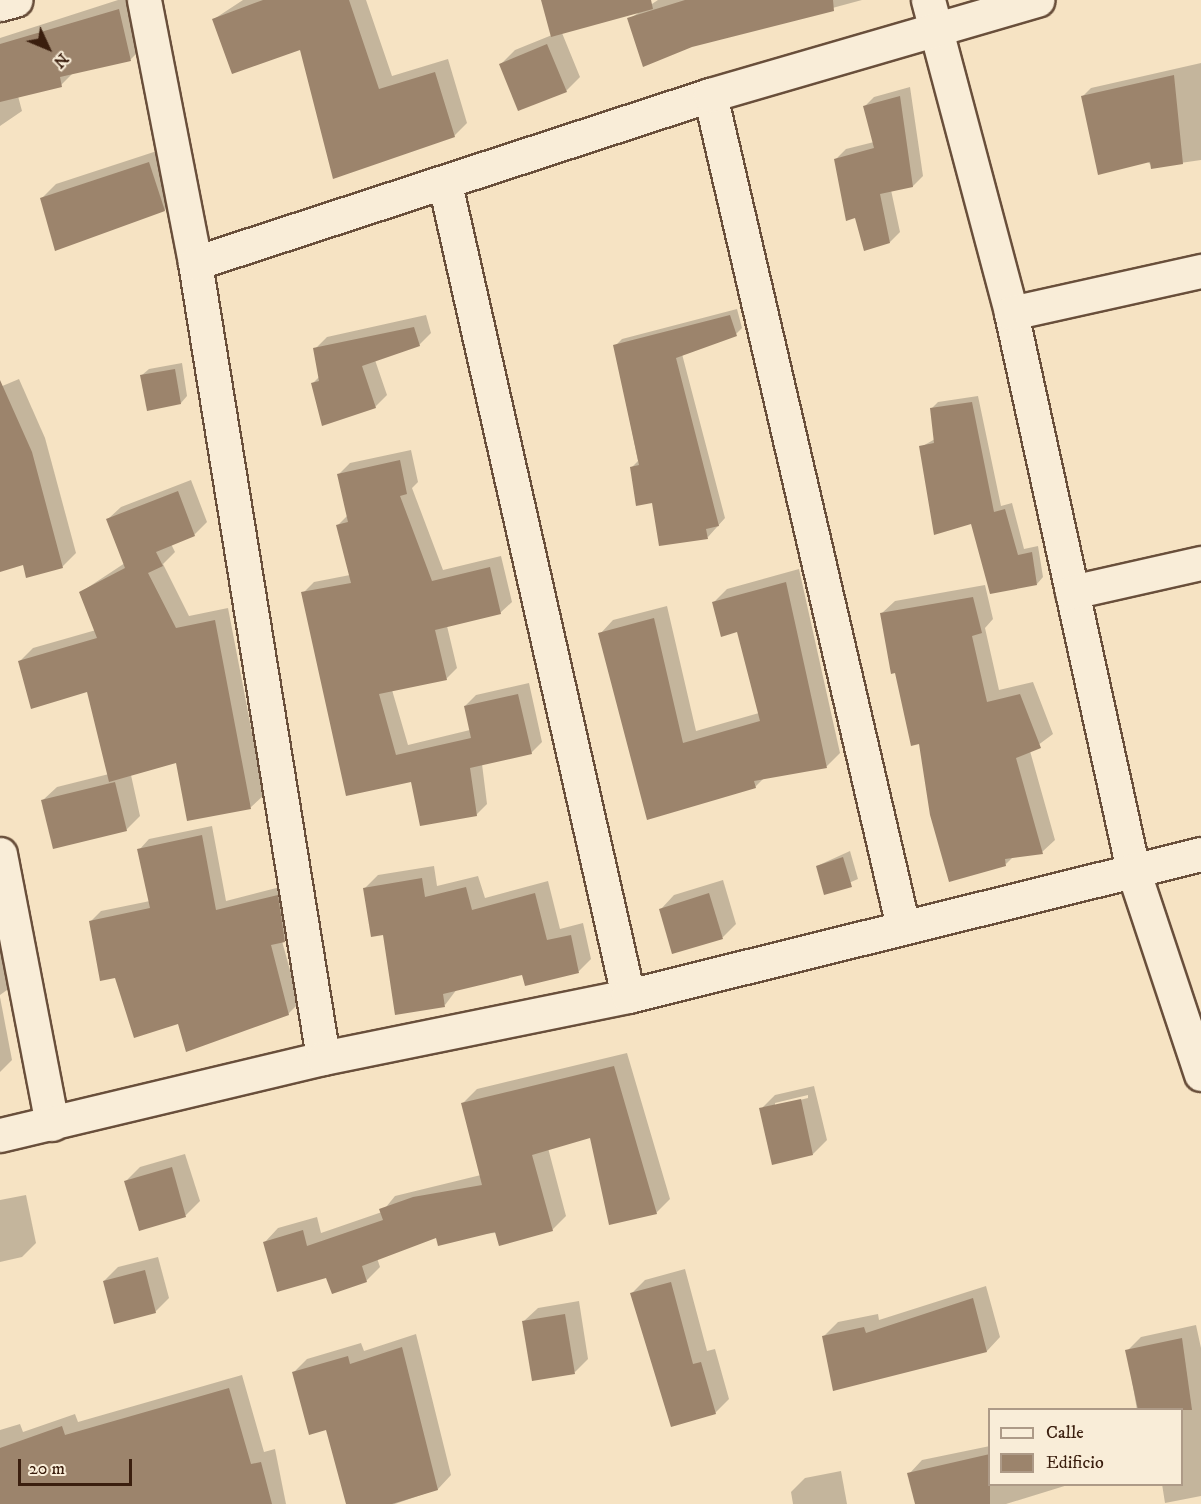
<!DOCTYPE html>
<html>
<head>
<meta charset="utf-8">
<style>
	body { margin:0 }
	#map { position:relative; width:1201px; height:1504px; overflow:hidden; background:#f6e3c3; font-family:"IM FELL DW Pica",serif }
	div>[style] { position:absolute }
	.shadow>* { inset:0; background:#0003 }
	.building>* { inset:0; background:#9c846c }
	.roads { filter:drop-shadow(2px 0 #694f3b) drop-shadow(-2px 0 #694f3b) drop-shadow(0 2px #694f3b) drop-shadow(0 -2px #694f3b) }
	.minor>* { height:33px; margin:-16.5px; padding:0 16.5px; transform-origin:16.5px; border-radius:16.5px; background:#f9edd8 }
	span { translate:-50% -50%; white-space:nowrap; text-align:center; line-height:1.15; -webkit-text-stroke:6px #f9edd8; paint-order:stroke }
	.legend { position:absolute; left:988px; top:1408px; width:195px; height:78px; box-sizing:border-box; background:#f9edd8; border:2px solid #ad9a87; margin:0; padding:8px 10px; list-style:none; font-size:18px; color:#3a1e0e }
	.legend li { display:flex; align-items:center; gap:12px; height:30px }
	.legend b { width:30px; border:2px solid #ad9a87 }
	.north { position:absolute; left:18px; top:18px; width:60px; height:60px; -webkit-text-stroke:4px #f9edd8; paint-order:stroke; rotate:134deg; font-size:16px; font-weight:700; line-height:24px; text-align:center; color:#3a1e0e }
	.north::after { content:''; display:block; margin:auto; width:21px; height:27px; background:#3a1e0e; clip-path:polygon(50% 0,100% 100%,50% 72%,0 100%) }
	.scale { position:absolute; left:18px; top:1459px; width:114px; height:27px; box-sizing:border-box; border:3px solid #3a1e0e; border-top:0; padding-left:8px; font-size:18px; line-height:21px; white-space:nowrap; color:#3a1e0e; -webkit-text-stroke:4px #f9edd8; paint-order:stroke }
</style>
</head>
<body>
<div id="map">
	<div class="shadow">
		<div style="clip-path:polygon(118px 0,133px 0,144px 46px,131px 59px,74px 72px,61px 85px,18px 96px,22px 111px,0 126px,0 38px)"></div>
		<div style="clip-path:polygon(243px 0,366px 0,392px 76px,448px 59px,467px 123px,454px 136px,301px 48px,214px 19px)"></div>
		<div style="clip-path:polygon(543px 0,628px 0,562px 33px,580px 77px,566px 91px,501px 64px,515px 50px,552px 35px)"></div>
		<div style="clip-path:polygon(658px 0,862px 0,692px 46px,629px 19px)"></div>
		<div style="clip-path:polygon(1201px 63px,1201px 160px,1153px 167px,1083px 96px,1091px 88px)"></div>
		<div style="clip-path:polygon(910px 87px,923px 176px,913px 186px,891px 190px,900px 232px,890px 242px,856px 217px,836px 159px,846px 149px,874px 142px,864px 107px,874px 97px)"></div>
		<div style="clip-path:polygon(163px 149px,178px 196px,165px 210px,56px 249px,42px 198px,56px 184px)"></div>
		<div style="clip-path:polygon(737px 309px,742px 328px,736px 334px,682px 354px,725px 518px,708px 537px,654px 501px,632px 467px,638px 461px,615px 346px,622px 339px)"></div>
		<div style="clip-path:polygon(426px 315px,431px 333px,419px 345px,375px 360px,387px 395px,375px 407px,313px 383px,320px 376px,315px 349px,327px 337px)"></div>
		<div style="clip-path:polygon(182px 363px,187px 396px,181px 403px,142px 375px,149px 369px)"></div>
		<div style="clip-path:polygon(19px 379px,45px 438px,76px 553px,62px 567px,24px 564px,0 553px,0 387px)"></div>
		<div style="clip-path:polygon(978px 396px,1001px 506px,1012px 503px,1024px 549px,1038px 546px,1043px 577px,1037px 584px,972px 522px,921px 447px,935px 439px,931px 409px,938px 402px)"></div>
		<div style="clip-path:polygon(411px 450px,418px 482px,412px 488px,443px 570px,501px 556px,512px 602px,500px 613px,447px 626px,457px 668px,446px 679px,392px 690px,408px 745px,470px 730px,465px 706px,476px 695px,529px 683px,542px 742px,531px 753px,482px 764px,487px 804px,476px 815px,413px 780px,348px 795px,303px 593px,314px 582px,350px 575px,338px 525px,348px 515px,339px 474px,350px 463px)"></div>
		<div style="clip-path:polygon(191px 480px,207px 522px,194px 535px,171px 544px,175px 552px,163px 564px,189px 616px,228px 608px,264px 795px,251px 807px,177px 762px,131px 775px,140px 816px,126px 830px,43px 800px,57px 787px,109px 774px,88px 690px,20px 661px,33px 648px,96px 630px,81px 592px,125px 563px,108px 519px,121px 507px)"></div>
		<div style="clip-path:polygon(799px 569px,840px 753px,827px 766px,764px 778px,755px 787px,648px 818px,600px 634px,613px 620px,667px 606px,696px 731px,759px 713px,738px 631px,714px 602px,727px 589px)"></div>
		<div style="clip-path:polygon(985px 585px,993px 619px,985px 628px,999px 690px,1033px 682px,1053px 734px,1030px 751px,1055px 840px,1042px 852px,1014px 856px,1006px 864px,920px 742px,882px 613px,895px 601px)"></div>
		<div style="clip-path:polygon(212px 826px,226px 901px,288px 885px,295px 930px,282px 941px,299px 1003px,288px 1014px,179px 1022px,116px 977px,90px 922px,101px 911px,150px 901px,139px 850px,149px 839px)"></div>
		<div style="clip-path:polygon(850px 851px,858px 879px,825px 893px,817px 866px)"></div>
		<div style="clip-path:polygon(434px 866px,437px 886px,478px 876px,485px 898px,548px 881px,560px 929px,583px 923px,591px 959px,579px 971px,526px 984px,523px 973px,457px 989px,445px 1005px,384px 933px,365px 888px,378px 875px)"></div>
		<div style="clip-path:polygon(0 877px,21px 980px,0 995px)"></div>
		<div style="clip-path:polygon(723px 880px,736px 924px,723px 937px,673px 953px,661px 909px,674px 895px)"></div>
		<div style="clip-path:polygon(0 997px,12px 1060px,0 1072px)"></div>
		<div style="clip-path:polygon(627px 1053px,670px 1199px,656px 1213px,591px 1136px,548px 1148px,566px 1216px,552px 1230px,437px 1236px,377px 1258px,380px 1267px,366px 1281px,327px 1276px,265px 1242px,278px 1228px,317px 1217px,321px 1233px,382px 1212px,395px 1196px,481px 1175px,463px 1103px,477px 1089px)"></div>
		<div style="clip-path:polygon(evenodd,814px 1086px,827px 1140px,813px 1154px,761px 1109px,775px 1095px,814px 1086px,808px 1095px,808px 1098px,775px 1106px,775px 1103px,808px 1095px)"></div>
		<div style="clip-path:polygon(185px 1154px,200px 1201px,186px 1215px,140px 1229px,126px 1181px,140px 1167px)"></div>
		<div style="clip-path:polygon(26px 1195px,36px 1243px,22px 1257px,0 1262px,0 1200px)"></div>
		<div style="clip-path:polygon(158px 1257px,169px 1298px,155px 1312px,104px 1281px,118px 1267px)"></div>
		<div style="clip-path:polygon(685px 1269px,707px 1351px,715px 1349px,729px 1399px,715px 1413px,631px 1294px,645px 1280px)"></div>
		<div style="clip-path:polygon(986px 1286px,1000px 1337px,987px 1351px,834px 1389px,824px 1336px,838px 1322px,878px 1314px,879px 1320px)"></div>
		<div style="clip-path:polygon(579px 1301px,588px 1359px,575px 1372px,524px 1321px,538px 1308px)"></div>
		<div style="clip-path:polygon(1196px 1325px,1201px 1348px,1201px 1496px,1165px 1503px,1162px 1484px,1182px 1484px,1182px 1410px,1137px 1410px,1127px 1351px,1141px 1337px)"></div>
		<div style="clip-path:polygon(416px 1334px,451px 1475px,438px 1489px,395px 1504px,348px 1504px,328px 1428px,293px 1373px,307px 1359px,361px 1343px,364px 1351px)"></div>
		<div style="clip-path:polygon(242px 1375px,264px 1452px,275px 1449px,286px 1504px,0 1504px,0 1430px,20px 1424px,23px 1432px,75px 1414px,78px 1422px)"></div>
		<div style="clip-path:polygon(990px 1446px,990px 1484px,1071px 1484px,1006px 1504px,916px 1504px,909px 1474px,922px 1460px)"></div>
		<div style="clip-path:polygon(841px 1471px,847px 1504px,793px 1504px,791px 1492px,805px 1478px)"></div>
	</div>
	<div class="building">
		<div style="clip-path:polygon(263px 0,349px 0,379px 89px,435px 72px,455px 137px,333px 179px,300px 50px,232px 74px,212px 19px)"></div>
		<div style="clip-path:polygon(541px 0,651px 0,653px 9px,551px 37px)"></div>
		<div style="clip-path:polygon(685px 0,833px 0,834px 11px,692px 47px,643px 67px,627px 18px)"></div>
		<div style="clip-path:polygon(119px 9px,131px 61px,60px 77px,62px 87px,0 102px,0 44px)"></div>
		<div style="clip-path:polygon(547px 44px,567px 92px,518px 111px,499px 64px)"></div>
		<div style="clip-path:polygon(1174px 75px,1183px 164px,1151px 169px,1150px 162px,1098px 175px,1081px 96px)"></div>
		<div style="clip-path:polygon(900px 96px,913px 187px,880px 194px,890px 243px,864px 251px,855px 218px,846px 221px,834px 159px,874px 148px,863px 106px)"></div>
		<div style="clip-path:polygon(149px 162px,165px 211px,55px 251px,40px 198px)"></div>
		<div style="clip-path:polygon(730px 315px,737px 336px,676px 358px,719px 526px,706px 529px,708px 539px,659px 546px,652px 503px,636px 506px,630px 467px,639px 465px,613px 345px)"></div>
		<div style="clip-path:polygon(414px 327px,420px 346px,362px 366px,376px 408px,322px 426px,311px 383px,319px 381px,313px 348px)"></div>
		<div style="clip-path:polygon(175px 369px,181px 404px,147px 411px,140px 375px)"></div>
		<div style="clip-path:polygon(0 380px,32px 452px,63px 568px,26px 578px,23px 565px,0 572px)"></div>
		<div style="clip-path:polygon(972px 402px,994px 512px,1005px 509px,1018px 555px,1032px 552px,1037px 585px,990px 594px,971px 524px,934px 535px,919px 446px,934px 443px,930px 408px)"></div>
		<div style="clip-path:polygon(400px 460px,407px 494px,400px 496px,432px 581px,490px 567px,501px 614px,435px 630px,447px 680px,379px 694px,396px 755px,471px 738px,464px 706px,518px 694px,532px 754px,470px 768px,477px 816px,420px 826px,411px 782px,346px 796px,301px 592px,351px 583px,336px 525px,348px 522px,337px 474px)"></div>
		<div style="clip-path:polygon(178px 491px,195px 536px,156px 552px,163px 566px,148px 573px,176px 628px,215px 620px,251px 809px,187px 821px,176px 763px,109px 782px,87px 692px,31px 709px,18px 661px,97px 638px,79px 592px,125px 568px,106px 519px)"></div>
		<div style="clip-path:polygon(786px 582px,827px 768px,754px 781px,756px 788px,647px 820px,598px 633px,654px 618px,683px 743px,760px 721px,737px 632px,721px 637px,712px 602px)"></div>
		<div style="clip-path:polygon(973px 597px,982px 633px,972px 636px,987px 702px,1020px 694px,1041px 748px,1016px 758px,1043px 854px,1005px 859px,1006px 866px,949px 882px,930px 815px,919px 744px,911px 746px,895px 673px,891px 674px,880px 613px)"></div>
		<div style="clip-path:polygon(115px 782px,127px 831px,53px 849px,41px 800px)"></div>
		<div style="clip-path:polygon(202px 835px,216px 910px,278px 895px,285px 942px,271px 945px,289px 1015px,186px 1052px,178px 1024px,134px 1038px,115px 978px,100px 981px,89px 921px,150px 908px,137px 849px)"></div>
		<div style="clip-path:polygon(843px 857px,852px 887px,824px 895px,816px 866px)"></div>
		<div style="clip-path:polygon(422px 878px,425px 897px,466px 887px,472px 910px,535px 893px,547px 940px,571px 935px,579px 973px,525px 986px,522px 975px,443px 994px,445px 1007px,395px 1015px,383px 935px,371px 937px,363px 888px)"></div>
		<div style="clip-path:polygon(709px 893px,723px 939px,672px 954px,659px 909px)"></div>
		<div style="clip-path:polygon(614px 1066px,657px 1214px,609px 1225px,590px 1138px,532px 1155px,553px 1231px,499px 1246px,495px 1232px,438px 1246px,436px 1238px,362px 1266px,367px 1282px,332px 1294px,326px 1278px,277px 1292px,263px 1242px,303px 1230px,307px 1246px,383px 1220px,379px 1209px,413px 1197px,482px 1185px,461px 1103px)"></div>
		<div style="clip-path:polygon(801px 1099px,813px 1155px,772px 1165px,759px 1108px)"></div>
		<div style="clip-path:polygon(172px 1167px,186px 1217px,139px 1231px,124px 1181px)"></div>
		<div style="clip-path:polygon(145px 1270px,156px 1313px,114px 1324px,103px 1281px)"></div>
		<div style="clip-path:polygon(671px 1282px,693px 1364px,701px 1362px,716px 1414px,671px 1427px,630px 1293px)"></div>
		<div style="clip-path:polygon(973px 1298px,987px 1352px,833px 1391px,822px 1336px,864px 1327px,866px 1333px)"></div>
		<div style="clip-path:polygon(565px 1314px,575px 1374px,532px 1381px,522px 1321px)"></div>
		<div style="clip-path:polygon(1182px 1338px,1192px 1410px,1138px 1410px,1125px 1350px)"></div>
		<div style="clip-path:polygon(402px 1347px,438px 1490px,392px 1504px,346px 1504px,326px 1430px,309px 1435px,292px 1372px,348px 1356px,350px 1364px)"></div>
		<div style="clip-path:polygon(229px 1388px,251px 1464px,261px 1462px,272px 1504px,0 1504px,0 1448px,62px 1426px,65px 1435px)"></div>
		<div style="clip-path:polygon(990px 1454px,990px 1504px,915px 1504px,907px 1473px)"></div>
	</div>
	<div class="roads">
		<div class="minor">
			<div style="left:144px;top:0;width:268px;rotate:79deg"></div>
			<div style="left:195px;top:263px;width:805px;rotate:80.85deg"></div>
			<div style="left:928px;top:0;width:324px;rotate:75.1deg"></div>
			<div style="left:1011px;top:313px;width:570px;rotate:77.65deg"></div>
			<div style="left:1133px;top:870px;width:215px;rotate:71.6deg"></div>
			<div style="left:0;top:4px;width:16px;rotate:-15deg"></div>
			<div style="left:710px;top:95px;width:854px;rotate:76.94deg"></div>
			<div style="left:445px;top:184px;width:832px;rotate:77.3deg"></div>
			<div style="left:195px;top:263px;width:542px;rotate:-18.07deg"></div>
			<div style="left:710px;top:95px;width:341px;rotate:-16.2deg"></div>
			<div style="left:1011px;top:313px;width:195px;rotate:-12.5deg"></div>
			<div style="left:1072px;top:592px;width:132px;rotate:-12.7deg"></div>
			<div style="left:0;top:854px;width:275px;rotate:79.1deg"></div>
			<div style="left:0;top:1135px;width:332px;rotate:-13.4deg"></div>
			<div style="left:323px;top:1058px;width:311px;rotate:-11.5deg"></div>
			<div style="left:628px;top:996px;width:590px;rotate:-13.92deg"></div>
		</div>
	</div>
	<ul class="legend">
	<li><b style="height:8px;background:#f9edd8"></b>Calle</li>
	<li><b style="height:16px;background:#9c846c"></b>Edificio</li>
	</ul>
	<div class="north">N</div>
	<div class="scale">20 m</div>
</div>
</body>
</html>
